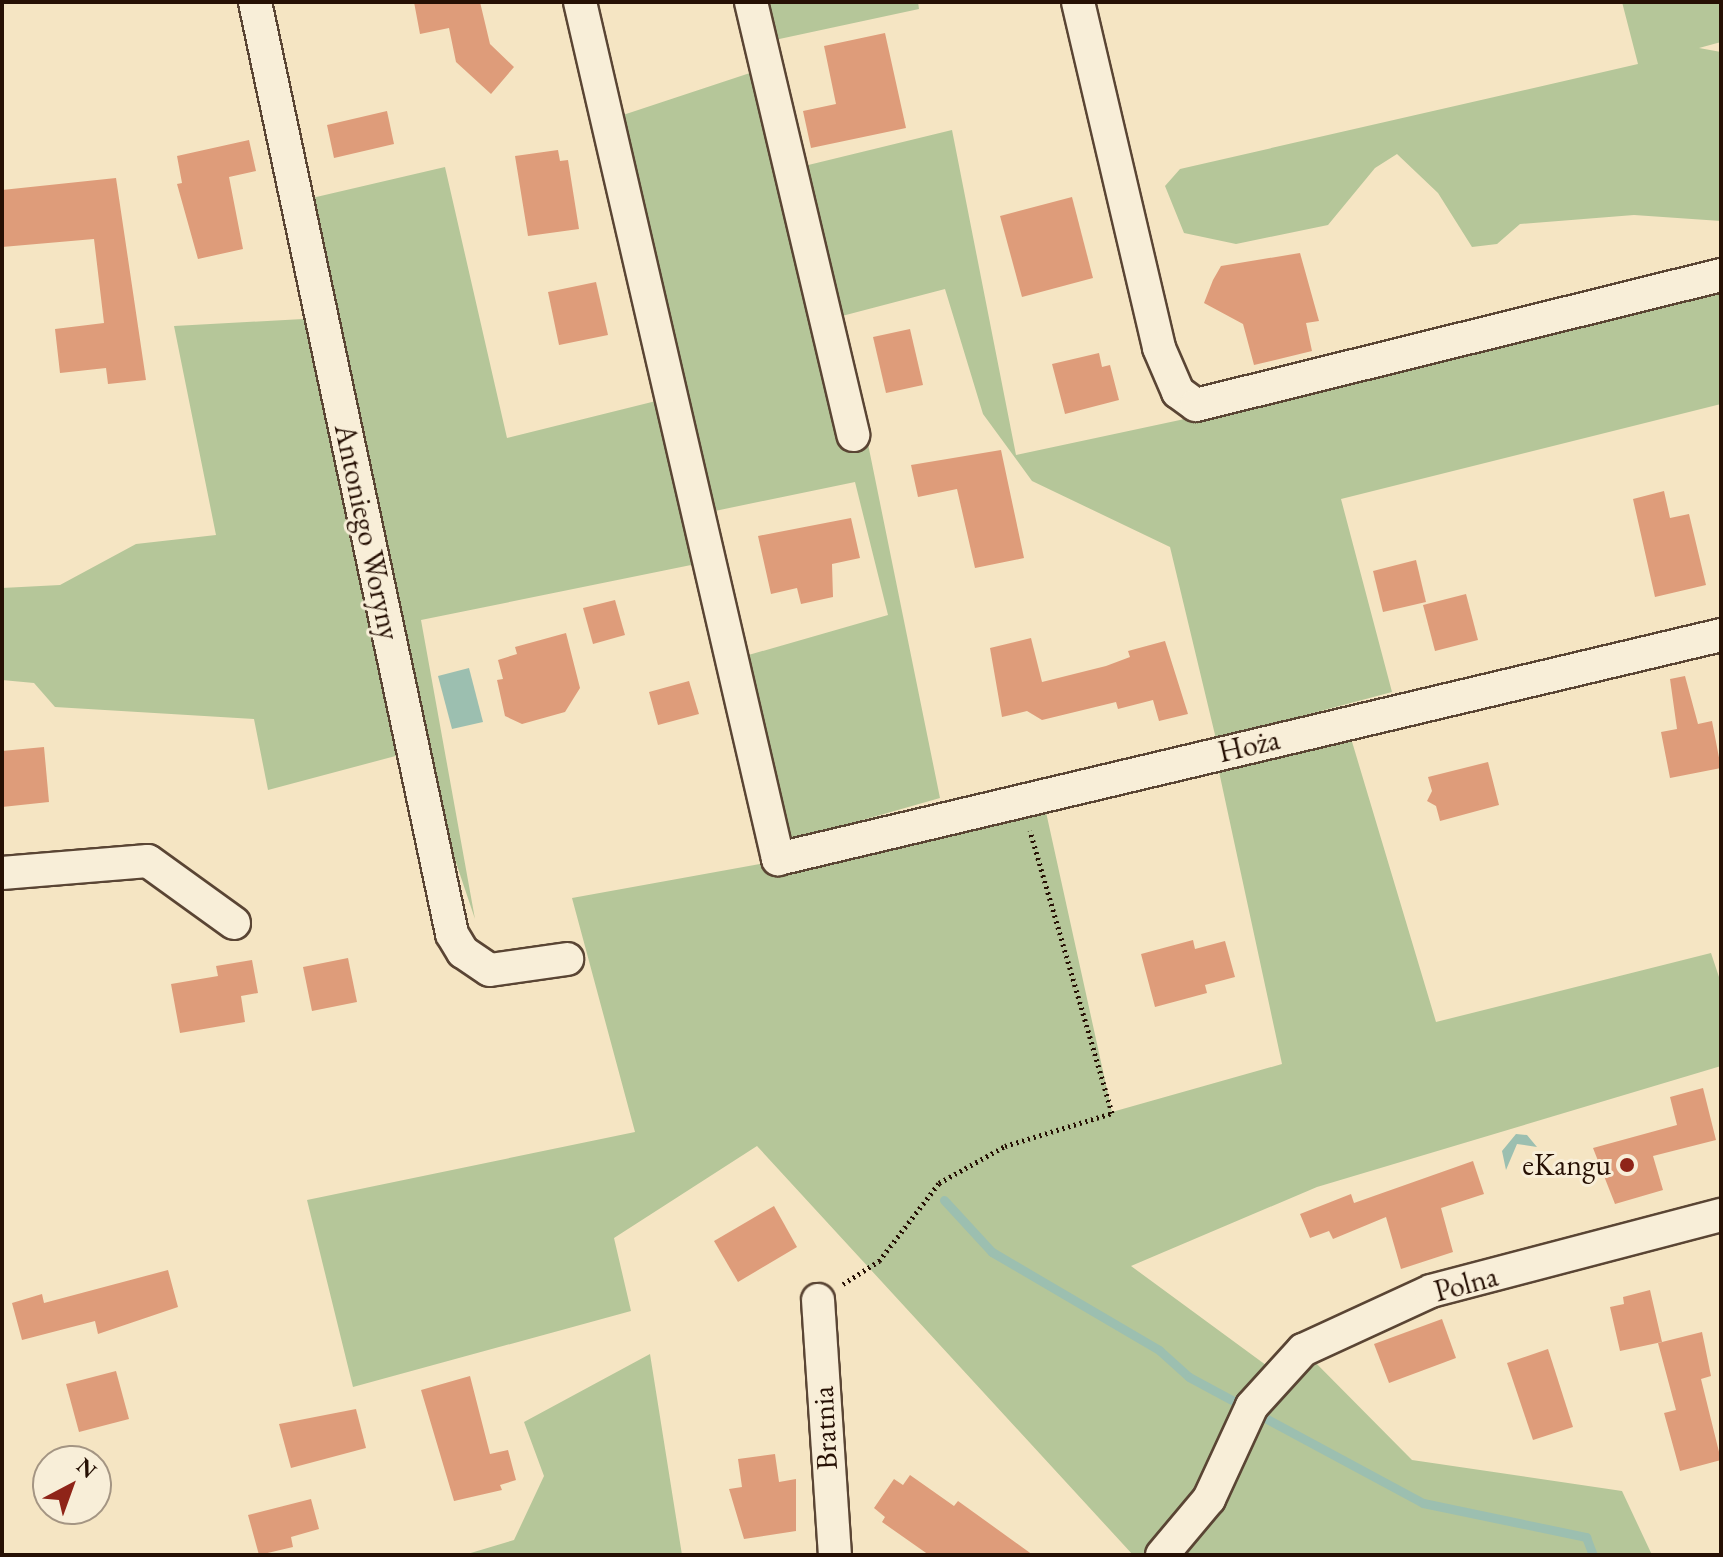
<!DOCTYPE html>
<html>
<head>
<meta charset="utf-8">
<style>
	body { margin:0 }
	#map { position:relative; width:1723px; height:1557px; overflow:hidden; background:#f5e5c3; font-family:"EB Garamond",serif }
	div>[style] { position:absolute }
	.green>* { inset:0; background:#b5c699 }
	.water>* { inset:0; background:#9cbfb0 }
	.stream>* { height:9px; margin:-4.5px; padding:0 4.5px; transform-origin:4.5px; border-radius:4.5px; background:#9cbfb0 }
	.building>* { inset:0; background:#de9c7a }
	.path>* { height:5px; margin-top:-2.5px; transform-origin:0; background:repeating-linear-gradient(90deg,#261004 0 2px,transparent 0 6px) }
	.roads { filter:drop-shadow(2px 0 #5a4534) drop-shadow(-2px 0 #5a4534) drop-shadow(0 2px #5a4534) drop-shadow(0 -2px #5a4534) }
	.street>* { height:32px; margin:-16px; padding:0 16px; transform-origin:16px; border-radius:16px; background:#f8eed8 }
	.dots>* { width:22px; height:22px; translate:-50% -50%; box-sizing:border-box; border:4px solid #f8eed8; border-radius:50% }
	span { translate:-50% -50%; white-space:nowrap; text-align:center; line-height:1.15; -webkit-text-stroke:6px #f8eed8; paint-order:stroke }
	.street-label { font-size:30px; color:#261004 }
	.poi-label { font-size:30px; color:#261004 }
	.right { translate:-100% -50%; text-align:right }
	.frame { position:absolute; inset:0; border:4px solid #261004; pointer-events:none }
	.north { position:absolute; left:32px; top:1445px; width:80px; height:80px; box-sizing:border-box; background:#f8eed8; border:2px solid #a49583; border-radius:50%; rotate:41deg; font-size:22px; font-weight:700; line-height:32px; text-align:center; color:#261004 }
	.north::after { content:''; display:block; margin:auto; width:28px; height:36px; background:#8f2418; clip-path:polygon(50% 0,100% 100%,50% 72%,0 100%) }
</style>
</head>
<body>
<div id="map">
	<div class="green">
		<div style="clip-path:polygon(747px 2px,918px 2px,919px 9px,770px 41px,796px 168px,952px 130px,1016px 455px,1180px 420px,1721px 284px,1721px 404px,1341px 499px,1392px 692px,1216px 739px,1170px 547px,1032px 481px,983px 414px,945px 289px,842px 316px,940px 798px,789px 841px,745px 656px,888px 615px,855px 482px,710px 512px,620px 116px,759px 70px)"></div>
		<div style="clip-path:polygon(1622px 2px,1721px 2px,1721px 42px,1699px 48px,1721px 52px,1721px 221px,1634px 215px,1520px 224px,1497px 244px,1472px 247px,1438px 193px,1397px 154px,1375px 168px,1328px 225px,1236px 244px,1184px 233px,1165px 186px,1180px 169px,1638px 64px)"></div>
		<div style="clip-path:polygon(445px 167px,507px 438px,660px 400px,696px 564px,421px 620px,475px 919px,418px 750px,268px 790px,254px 719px,55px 707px,34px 683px,2px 680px,2px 588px,60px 585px,136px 544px,216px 535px,174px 326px,303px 319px,335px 307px,312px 198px)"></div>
		<div style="clip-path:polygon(1350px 735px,1436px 1022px,1711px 953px,1721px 983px,1721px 1066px,1317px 1187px,1131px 1266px,1274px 1371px,1303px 1350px,1412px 1460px,1622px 1491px,1652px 1555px,1133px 1555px,757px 1146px,614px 1238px,631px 1311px,353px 1387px,307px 1200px,635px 1132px,572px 898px,1046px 812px,1112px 1112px,1282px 1064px,1218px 767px)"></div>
		<div style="clip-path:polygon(650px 1354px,682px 1555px,464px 1555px,514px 1540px,544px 1476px,524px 1422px)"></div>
	</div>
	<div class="water">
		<div style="clip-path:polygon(469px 668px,483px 722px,452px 729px,438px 676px)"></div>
		<div style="clip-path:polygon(1516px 1134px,1527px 1135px,1537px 1147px,1517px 1144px,1506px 1170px,1502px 1151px)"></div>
	</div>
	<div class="stream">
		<div style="left:944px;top:1200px;width:71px;rotate:47.3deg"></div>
		<div style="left:992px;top:1252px;width:194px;rotate:30.4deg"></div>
		<div style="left:1159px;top:1350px;width:40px;rotate:42deg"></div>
		<div style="left:1189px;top:1377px;width:266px;rotate:28.3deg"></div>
		<div style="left:1423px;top:1503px;width:167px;rotate:11.8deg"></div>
		<div style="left:1586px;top:1537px;width:19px;rotate:69deg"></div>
	</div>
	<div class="building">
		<div style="clip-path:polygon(414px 2px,480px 2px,490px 44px,514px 67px,491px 94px,456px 62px,449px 28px,420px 34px)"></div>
		<div style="clip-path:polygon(885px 33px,906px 128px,811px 148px,803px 111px,836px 104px,824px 46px)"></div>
		<div style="clip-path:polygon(387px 111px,394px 144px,334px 158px,327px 125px)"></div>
		<div style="clip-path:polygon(249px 140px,256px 171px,229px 177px,243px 249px,198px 259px,177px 184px,182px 183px,177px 156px)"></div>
		<div style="clip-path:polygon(558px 150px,560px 161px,568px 160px,579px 229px,528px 236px,515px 156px)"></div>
		<div style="clip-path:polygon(116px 178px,146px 380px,108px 384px,106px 368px,60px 373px,55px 329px,104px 323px,94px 239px,2px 247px,2px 190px)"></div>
		<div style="clip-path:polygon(1072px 197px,1093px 278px,1022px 297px,1000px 216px)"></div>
		<div style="clip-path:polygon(1300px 253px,1319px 321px,1306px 323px,1312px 351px,1254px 365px,1243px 324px,1204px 303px,1213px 280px,1221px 266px)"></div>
		<div style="clip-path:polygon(596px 282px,608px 335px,559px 345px,548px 292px)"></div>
		<div style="clip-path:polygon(910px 329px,923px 385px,886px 393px,873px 337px)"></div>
		<div style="clip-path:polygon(1099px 353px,1102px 367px,1110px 365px,1119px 400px,1065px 414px,1052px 364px)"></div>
		<div style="clip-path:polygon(1001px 450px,1024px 558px,975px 568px,957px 489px,918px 497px,911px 465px)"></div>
		<div style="clip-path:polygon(1664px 491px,1670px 518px,1689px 514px,1706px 585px,1655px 597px,1633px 499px)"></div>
		<div style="clip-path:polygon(851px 518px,860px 558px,832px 564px,833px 597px,801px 604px,797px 588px,771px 594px,758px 536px)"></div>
		<div style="clip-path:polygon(1416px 560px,1426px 602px,1383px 612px,1373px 571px)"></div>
		<div style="clip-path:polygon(1466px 594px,1478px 640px,1435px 651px,1423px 605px)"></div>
		<div style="clip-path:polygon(615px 600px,625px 635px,593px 644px,583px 608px)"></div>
		<div style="clip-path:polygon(566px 633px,580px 688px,565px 712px,522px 724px,505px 716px,497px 680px,503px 679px,498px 660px,517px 654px,515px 647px)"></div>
		<div style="clip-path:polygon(1031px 638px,1042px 682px,1106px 666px,1130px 657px,1128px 651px,1165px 641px,1188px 714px,1159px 721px,1153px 700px,1118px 709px,1116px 702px,1042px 720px,1027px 711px,1002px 717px,990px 648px)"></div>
		<div style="clip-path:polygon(1685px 676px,1698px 724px,1712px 721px,1721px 768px,1670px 778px,1661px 732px,1677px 729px,1670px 679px)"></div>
		<div style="clip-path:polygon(689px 681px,699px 714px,658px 725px,649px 692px)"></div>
		<div style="clip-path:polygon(44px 747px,49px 802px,2px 807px,2px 751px)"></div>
		<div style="clip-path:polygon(1488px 762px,1499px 805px,1440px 821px,1436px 806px,1427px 801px,1432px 791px,1428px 777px)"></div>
		<div style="clip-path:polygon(1193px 940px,1195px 949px,1225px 941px,1235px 977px,1205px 985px,1207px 993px,1155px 1007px,1141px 954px)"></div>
		<div style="clip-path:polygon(348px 958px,357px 1002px,312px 1011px,303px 967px)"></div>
		<div style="clip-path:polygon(252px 960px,258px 993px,241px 996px,245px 1022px,180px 1033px,171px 984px,218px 976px,216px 966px)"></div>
		<div style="clip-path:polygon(1703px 1088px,1716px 1140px,1653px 1156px,1663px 1190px,1615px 1204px,1593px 1148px,1677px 1125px,1670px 1097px)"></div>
		<div style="clip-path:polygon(1473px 1161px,1484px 1194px,1441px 1208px,1453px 1252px,1401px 1269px,1386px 1217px,1333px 1239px,1329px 1231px,1310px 1238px,1300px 1214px,1351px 1194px,1354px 1203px)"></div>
		<div style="clip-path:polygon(774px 1206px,797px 1247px,738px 1282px,714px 1241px)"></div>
		<div style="clip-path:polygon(168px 1270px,178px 1307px,98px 1334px,95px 1321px,22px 1340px,12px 1303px,42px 1294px,44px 1303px)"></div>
		<div style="clip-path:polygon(1650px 1290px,1662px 1342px,1620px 1351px,1610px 1307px,1624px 1304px,1623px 1297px)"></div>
		<div style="clip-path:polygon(1442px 1319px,1456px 1358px,1389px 1383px,1374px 1344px)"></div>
		<div style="clip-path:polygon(1702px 1332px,1711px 1376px,1701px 1379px,1721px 1460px,1680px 1471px,1664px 1413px,1676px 1410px,1658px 1343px)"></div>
		<div style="clip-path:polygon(1548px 1349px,1573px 1427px,1533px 1440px,1507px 1363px)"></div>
		<div style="clip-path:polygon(116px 1371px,129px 1419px,79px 1432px,66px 1384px)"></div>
		<div style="clip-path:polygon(470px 1376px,490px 1454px,508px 1450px,516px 1480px,500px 1485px,502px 1490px,454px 1501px,421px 1390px)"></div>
		<div style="clip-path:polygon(356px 1409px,366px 1448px,291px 1468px,279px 1424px)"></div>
		<div style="clip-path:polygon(775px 1454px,779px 1482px,796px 1479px,796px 1531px,744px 1539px,729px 1489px,742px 1487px,738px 1459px)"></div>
		<div style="clip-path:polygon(910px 1475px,954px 1506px,958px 1501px,1033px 1555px,929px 1555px,882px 1522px,885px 1517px,874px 1508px,894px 1479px,903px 1485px)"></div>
		<div style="clip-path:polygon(311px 1499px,319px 1529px,291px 1537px,293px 1547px,259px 1555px,248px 1515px)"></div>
	</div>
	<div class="path">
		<div style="left:843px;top:1284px;width:43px;rotate:-32.6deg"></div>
		<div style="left:879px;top:1261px;width:98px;rotate:-52.4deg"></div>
		<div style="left:939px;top:1183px;width:76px;rotate:-29.3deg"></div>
		<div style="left:1005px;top:1146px;width:112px;rotate:-17.1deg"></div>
		<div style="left:1112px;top:1113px;width:294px;rotate:-106.2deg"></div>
	</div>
	<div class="roads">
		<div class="street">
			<div style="left:255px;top:2px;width:953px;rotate:78.06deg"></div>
			<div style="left:452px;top:934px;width:21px;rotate:59deg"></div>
			<div style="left:463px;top:952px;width:32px;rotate:34deg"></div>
			<div style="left:490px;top:970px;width:78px;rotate:-8.1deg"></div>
			<div style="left:580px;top:2px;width:880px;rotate:76.99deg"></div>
			<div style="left:778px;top:859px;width:969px;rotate:-13.36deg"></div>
			<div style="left:751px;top:2px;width:445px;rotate:76.7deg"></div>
			<div style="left:1078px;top:2px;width:355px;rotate:76.8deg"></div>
			<div style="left:1159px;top:348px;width:48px;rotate:66.6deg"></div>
			<div style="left:1178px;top:392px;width:22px;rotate:36deg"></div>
			<div style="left:1196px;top:405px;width:541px;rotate:-13.91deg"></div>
			<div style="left:2px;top:873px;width:146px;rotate:-4.7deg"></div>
			<div style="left:148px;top:861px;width:106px;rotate:35.8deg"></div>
			<div style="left:818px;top:1300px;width:256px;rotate:86.2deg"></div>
			<div style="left:1162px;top:1555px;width:73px;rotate:-50deg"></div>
			<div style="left:1209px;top:1499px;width:102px;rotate:-65.2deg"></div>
			<div style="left:1252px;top:1406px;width:76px;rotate:-47.7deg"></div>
			<div style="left:1303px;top:1350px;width:141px;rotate:-24.7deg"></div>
			<div style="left:1431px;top:1291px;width:300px;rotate:-14.7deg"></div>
		</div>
	</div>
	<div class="dots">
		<div style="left:1627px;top:1165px;background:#8f2418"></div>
	</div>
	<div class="street-label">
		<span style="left:367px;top:532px;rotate:78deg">Antoniego Woryny</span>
		<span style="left:1249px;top:746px;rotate:-13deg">Hoża</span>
		<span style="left:1466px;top:1284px;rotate:-15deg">Polna</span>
		<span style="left:825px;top:1428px;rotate:-93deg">Bratnia</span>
	</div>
	<div class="poi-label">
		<span class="right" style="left:1611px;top:1165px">eKangu</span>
	</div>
	<div class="frame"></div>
	<div class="north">N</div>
</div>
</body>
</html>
